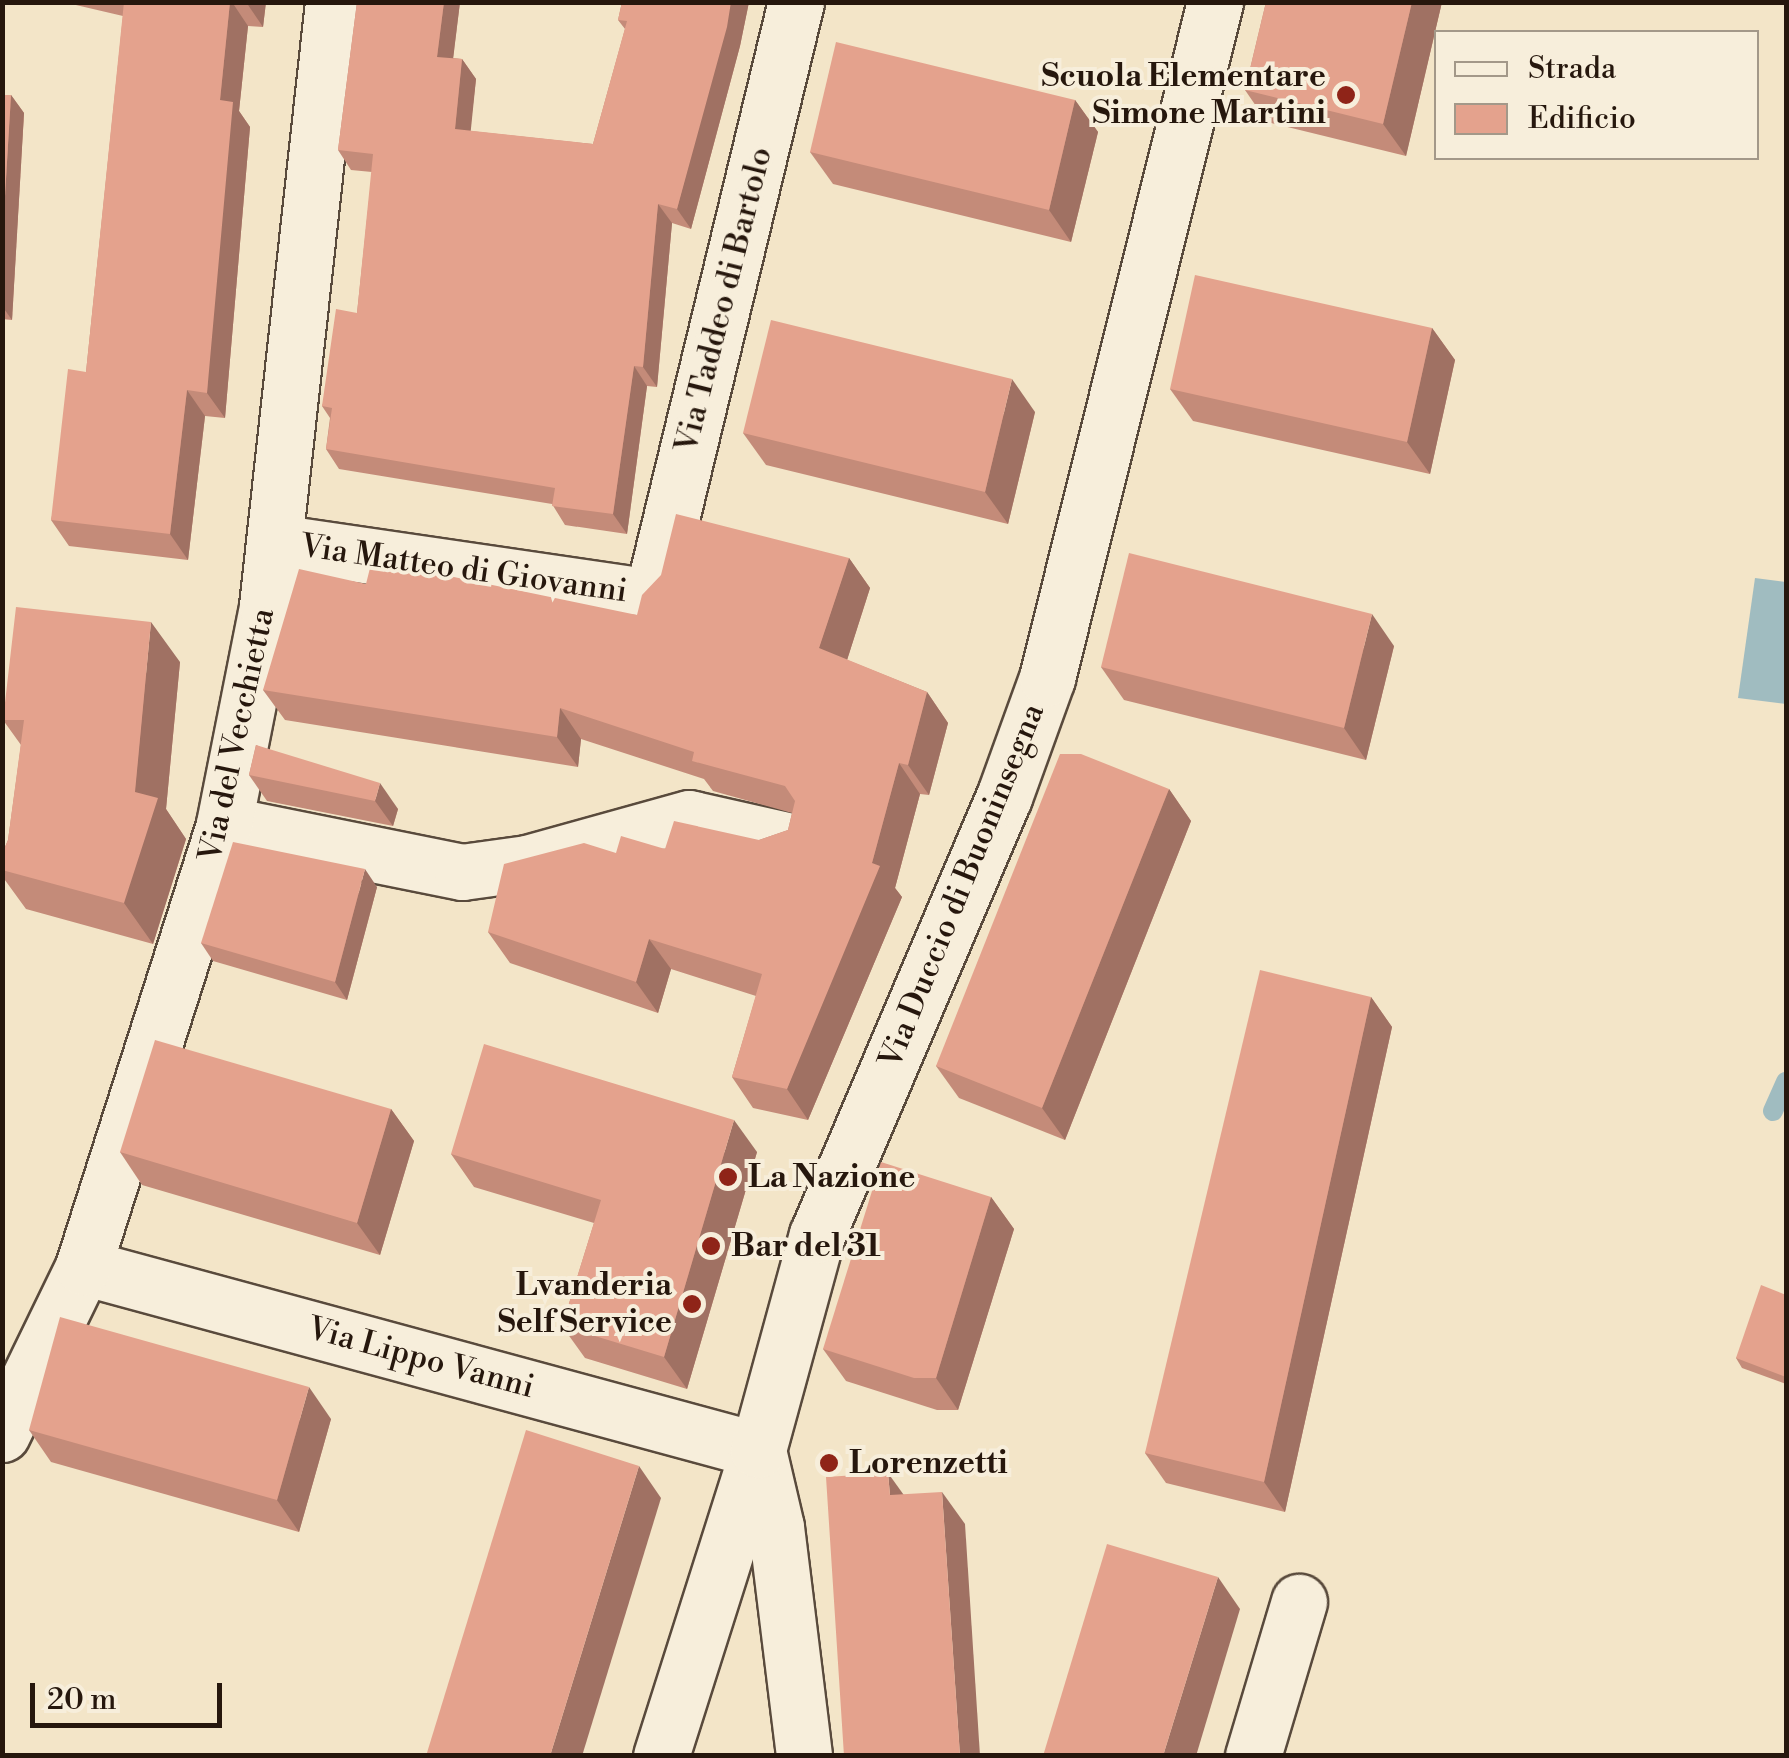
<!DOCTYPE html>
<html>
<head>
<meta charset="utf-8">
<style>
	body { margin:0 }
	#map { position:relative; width:1789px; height:1758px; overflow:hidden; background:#f3e5c8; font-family:"Libre Bodoni",serif }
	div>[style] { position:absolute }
	.water>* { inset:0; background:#a0bcc0 }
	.stream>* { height:20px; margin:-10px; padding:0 10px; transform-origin:10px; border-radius:10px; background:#a0bcc0 }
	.roads { filter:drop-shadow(2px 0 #594a3c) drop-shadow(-2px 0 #594a3c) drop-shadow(0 2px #594a3c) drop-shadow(0 -2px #594a3c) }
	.minor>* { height:55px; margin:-27.5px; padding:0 27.5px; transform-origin:27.5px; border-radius:27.5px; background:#f7eedb }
	.wall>* { inset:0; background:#c48b79 }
	.shaded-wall>* { inset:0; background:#a07163 }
	.building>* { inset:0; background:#e4a28d }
	.dots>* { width:28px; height:28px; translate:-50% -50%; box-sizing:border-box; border:5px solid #f7eedb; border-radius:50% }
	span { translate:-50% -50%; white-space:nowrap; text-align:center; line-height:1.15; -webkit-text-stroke:8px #f7eedb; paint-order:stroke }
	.poi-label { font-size:32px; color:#26170d; font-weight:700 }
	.right { translate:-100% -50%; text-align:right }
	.left { translate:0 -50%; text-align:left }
	.street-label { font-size:32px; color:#26170d }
	.frame { position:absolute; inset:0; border:5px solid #26170d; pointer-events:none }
	.legend { position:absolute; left:1434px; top:30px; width:325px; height:130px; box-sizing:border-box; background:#f7eedb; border:2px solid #a39889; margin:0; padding:12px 18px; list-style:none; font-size:30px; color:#26170d }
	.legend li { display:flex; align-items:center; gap:20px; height:50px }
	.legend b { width:50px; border:2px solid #a39889 }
	.scale { position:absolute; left:30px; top:1683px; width:192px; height:45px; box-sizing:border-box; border:5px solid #26170d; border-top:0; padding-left:12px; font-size:30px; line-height:35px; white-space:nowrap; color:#26170d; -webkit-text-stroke:8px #f7eedb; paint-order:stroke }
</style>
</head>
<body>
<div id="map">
	<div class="water">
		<div style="clip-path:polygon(1755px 578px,1786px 582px,1786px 704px,1738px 698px)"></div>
	</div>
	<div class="stream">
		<div style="left:1773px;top:1111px;width:32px;rotate:-66deg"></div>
	</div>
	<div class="roads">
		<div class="minor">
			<div style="left:275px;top:542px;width:381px;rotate:8.3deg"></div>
			<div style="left:652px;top:597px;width:612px;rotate:-76.4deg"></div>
			<div style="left:224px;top:824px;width:243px;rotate:11.4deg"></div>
			<div style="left:462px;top:872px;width:66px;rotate:-7.9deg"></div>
			<div style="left:527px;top:863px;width:168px;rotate:-15.5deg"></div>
			<div style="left:689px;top:818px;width:99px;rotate:12.8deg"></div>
			<div style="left:83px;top:1267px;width:699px;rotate:15.17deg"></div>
			<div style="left:2px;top:1434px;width:186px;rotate:-64.1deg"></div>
			<div style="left:83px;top:1267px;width:465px;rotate:-72.3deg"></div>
			<div style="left:224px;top:824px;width:222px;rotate:-78.8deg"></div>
			<div style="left:267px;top:606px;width:608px;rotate:-83.76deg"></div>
			<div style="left:758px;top:1450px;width:79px;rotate:76.8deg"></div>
			<div style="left:776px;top:1527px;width:231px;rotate:83deg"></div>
			<div style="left:661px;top:1756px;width:321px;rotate:-72.4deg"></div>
			<div style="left:758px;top:1450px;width:223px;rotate:-74.7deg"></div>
			<div style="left:817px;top:1235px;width:476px;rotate:-66.9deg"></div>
			<div style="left:1004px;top:797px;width:127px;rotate:-70.1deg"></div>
			<div style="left:1047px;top:678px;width:697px;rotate:-76.04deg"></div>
			<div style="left:1253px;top:1756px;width:161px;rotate:-73.4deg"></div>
		</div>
	</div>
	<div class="wall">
		<div style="clip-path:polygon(63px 2px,266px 2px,263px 27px,248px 26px,239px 111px,250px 127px,225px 418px,205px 416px,188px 560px,69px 546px,51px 520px,86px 372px,123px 16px)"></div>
		<div style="clip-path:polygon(357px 2px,460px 2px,453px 58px,462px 59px,476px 79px,470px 131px,593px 144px,625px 29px,618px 20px,622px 2px,749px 2px,740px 46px,691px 229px,672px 223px,657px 387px,647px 386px,627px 534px,565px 525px,552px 504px,339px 469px,326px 449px,330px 418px,322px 406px,357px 313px,372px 172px,351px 170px,338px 150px)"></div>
		<div style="clip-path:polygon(1266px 2px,1442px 2px,1406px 156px,1267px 122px,1245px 90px)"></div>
		<div style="clip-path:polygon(2px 95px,11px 95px,24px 113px,12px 320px,2px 319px)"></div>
		<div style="clip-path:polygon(1075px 100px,1098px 132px,1071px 242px,833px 184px,810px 152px)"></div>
		<div style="clip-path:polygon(1432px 328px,1455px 360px,1430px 474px,1193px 421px,1170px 389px)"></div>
		<div style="clip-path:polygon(1035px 412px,1008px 524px,766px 465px,743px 433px)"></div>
		<div style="clip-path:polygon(849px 558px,870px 588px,847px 660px,927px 692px,948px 723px,929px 795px,920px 794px,895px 888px,902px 897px,808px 1120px,753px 1108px,732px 1077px,756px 996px,671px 969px,658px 1013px,510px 963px,488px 932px,616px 853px,759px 840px,788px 830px,792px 813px,713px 791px,704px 779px,581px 739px,578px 767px,285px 720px,263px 690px,366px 584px,637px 615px)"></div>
		<div style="clip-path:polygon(1394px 646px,1366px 760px,1124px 700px,1101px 667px)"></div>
		<div style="clip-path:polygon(180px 662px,166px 809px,186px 839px,153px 944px,26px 909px,2px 876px,2px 854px,8px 840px,21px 745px,3px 720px)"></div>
		<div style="clip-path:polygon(256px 745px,398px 809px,393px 826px,267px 801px,249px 775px)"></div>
		<div style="clip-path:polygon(1169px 789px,1191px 821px,1065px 1140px,959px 1098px,936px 1066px)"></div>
		<div style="clip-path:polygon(377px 887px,347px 1000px,213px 961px,201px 943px)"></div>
		<div style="clip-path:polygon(1371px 997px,1392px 1027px,1285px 1512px,1166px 1483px,1145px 1453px)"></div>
		<div style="clip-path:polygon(391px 1109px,414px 1141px,380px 1255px,142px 1185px,120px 1152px)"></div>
		<div style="clip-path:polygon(757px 1152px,687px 1389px,585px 1358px,562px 1326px,594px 1223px,474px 1187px,451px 1154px)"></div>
		<div style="clip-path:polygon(991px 1197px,1014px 1229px,958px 1410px,937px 1410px,846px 1381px,823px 1349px)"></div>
		<div style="clip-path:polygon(1786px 1295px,1786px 1384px,1742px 1368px,1736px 1358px)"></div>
		<div style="clip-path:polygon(331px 1419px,299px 1532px,51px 1462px,29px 1430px)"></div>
	</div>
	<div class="shaded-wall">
		<div style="clip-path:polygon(230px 2px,232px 2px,248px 26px,239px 111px,250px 127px,225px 418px,207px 393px,220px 100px)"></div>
		<div style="clip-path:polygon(246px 2px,266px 2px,263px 27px)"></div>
		<div style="clip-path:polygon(444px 2px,460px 2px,451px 76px,437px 57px)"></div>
		<div style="clip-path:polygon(731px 2px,749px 2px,740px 46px,691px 229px,677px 209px)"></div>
		<div style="clip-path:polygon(1412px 2px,1442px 2px,1406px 156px,1383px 124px)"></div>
		<div style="clip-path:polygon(462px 59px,476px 79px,469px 148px,455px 129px)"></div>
		<div style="clip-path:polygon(11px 95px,24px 113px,12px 320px,2px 306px,2px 246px)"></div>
		<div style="clip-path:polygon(1075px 100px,1098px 132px,1071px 242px,1049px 210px)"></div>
		<div style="clip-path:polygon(658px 204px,672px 223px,657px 387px,643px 367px)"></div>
		<div style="clip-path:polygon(1432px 328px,1455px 360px,1430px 474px,1407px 442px)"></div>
		<div style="clip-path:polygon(634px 366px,647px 386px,627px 534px,613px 514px)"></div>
		<div style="clip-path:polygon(1012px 379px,1035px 412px,1008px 524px,985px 492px)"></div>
		<div style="clip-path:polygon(187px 390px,205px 416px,188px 560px,170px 534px)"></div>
		<div style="clip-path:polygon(849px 558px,870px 588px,841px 679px,819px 648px)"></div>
		<div style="clip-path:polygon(1372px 614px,1394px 646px,1366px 760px,1344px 728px)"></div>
		<div style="clip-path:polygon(151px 622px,180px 662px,166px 809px,186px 839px,153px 944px,124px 903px)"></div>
		<div style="clip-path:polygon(927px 692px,948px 723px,929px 795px,908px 765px)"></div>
		<div style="clip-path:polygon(560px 708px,581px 739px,578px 767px,557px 737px)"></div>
		<div style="clip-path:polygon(899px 763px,920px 794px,895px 888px,902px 897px,808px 1120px,787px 1089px,872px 863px)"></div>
		<div style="clip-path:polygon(380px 783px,398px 809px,393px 826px,375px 801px)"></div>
		<div style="clip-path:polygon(1169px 789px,1191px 821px,1065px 1140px,1042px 1108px)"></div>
		<div style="clip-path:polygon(365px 869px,377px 887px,347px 1000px,335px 982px)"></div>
		<div style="clip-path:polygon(649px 939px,671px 969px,658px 1013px,636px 982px)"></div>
		<div style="clip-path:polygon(1371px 997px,1392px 1027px,1285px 1512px,1264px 1482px)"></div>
		<div style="clip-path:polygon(391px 1109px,414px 1141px,380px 1255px,357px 1223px)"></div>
		<div style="clip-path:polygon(734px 1120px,757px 1152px,687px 1389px,664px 1357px)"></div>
		<div style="clip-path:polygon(991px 1197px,1014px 1229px,958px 1410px,936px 1378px)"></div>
		<div style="clip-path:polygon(309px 1387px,331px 1419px,299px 1532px,277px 1500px)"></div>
		<div style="clip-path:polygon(639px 1466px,661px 1498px,582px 1756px,550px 1756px)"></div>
		<div style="clip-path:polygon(888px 1473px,911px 1505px,890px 1495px)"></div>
		<div style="clip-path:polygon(942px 1492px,965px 1524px,980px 1756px,960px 1756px)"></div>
		<div style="clip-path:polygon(1218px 1577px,1240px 1609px,1196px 1756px,1163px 1756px)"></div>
	</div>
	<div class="building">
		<div style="clip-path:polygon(124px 2px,230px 2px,220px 100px,233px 102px,207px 393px,187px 390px,170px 534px,51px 520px,68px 369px,86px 372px)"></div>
		<div style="clip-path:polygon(357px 2px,444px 2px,437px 57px,462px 59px,455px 129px,593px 144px,627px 21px,618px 20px,622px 2px,731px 2px,727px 27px,677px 209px,658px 204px,643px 367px,634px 366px,613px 514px,552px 506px,555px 488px,326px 449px,332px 408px,322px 406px,336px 309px,357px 313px,373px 154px,338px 150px)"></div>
		<div style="clip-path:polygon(1266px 2px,1412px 2px,1383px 124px,1245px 90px)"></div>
		<div style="clip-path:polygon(836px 42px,1075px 100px,1049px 210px,810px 152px)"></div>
		<div style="clip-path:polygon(2px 95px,11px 95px,2px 246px)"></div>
		<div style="clip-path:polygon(1195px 275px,1432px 328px,1407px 442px,1170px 389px)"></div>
		<div style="clip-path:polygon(771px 320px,1012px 379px,985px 492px,743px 433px)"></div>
		<div style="clip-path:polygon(676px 514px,849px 558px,819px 648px,927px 692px,908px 765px,899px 763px,872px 863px,880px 866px,787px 1089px,732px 1077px,762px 974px,649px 939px,636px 982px,488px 932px,504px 864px,584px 843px,616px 853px,621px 836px,665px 849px,674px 821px,759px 840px,788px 830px,795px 801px,785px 786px,692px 761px,694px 752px,560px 708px,557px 737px,263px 690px,299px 569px,366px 584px,372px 560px,637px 615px,642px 595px,661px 575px)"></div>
		<div style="clip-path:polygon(1129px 553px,1372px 614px,1344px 728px,1101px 667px)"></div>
		<div style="clip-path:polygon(16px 607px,151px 622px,135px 792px,158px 798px,124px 903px,2px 870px,2px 854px,8px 840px,24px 720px,3px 720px)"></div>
		<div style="clip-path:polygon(256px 745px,380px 783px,375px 801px,249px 775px)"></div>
		<div style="clip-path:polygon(1060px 754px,1081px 754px,1169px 789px,1042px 1108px,936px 1066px)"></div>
		<div style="clip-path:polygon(233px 842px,365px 869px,335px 982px,201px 943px)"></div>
		<div style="clip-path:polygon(1260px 970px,1371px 997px,1264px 1482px,1145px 1453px)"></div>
		<div style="clip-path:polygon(155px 1040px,391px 1109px,357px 1223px,120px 1152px)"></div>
		<div style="clip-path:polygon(484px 1044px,734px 1120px,664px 1357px,562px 1326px,601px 1200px,451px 1154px)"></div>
		<div style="clip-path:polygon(881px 1162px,991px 1197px,936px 1378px,914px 1378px,823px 1349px)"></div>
		<div style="clip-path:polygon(1761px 1285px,1786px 1295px,1786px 1377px,1736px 1358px)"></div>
		<div style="clip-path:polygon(60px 1317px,309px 1387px,277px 1500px,29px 1430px)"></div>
		<div style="clip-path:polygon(526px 1430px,639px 1466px,550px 1756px,426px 1756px)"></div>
		<div style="clip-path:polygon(888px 1473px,890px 1495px,942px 1492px,960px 1756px,844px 1756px,826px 1477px)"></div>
		<div style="clip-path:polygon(1107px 1544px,1218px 1577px,1163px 1756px,1043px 1756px)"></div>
	</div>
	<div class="dots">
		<div style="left:1346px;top:95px;background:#8f2418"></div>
		<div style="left:728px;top:1177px;background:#8f2418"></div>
		<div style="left:711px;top:1246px;background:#8f2418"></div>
		<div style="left:692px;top:1304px;background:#8f2418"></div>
		<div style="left:829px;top:1463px;background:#8f2418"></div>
	</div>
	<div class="poi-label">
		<span class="right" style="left:1326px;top:95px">Scuola Elementare<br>Simone Martini</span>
		<span class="left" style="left:748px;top:1177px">La Nazione</span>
		<span class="left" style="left:731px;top:1246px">Bar del 31</span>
		<span class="right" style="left:672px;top:1304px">Lvanderia<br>Self Service</span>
		<span class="left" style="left:849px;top:1463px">Lorenzetti</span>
	</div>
	<div class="street-label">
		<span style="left:724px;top:300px;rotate:-76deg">Via Taddeo di Bartolo</span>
		<span style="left:464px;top:569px;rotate:8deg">Via Matteo di Giovanni</span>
		<span style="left:237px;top:735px;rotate:-78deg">Via del Vecchietta</span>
		<span style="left:962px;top:886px;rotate:-68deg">Via Duccio di Buoninsegna</span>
		<span style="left:421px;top:1358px;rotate:15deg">Via Lippo Vanni</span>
	</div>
	<div class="frame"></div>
	<ul class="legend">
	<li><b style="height:12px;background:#f7eedb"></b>Strada</li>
	<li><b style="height:28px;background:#e4a28d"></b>Edificio</li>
	</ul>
	<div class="scale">20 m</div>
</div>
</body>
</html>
